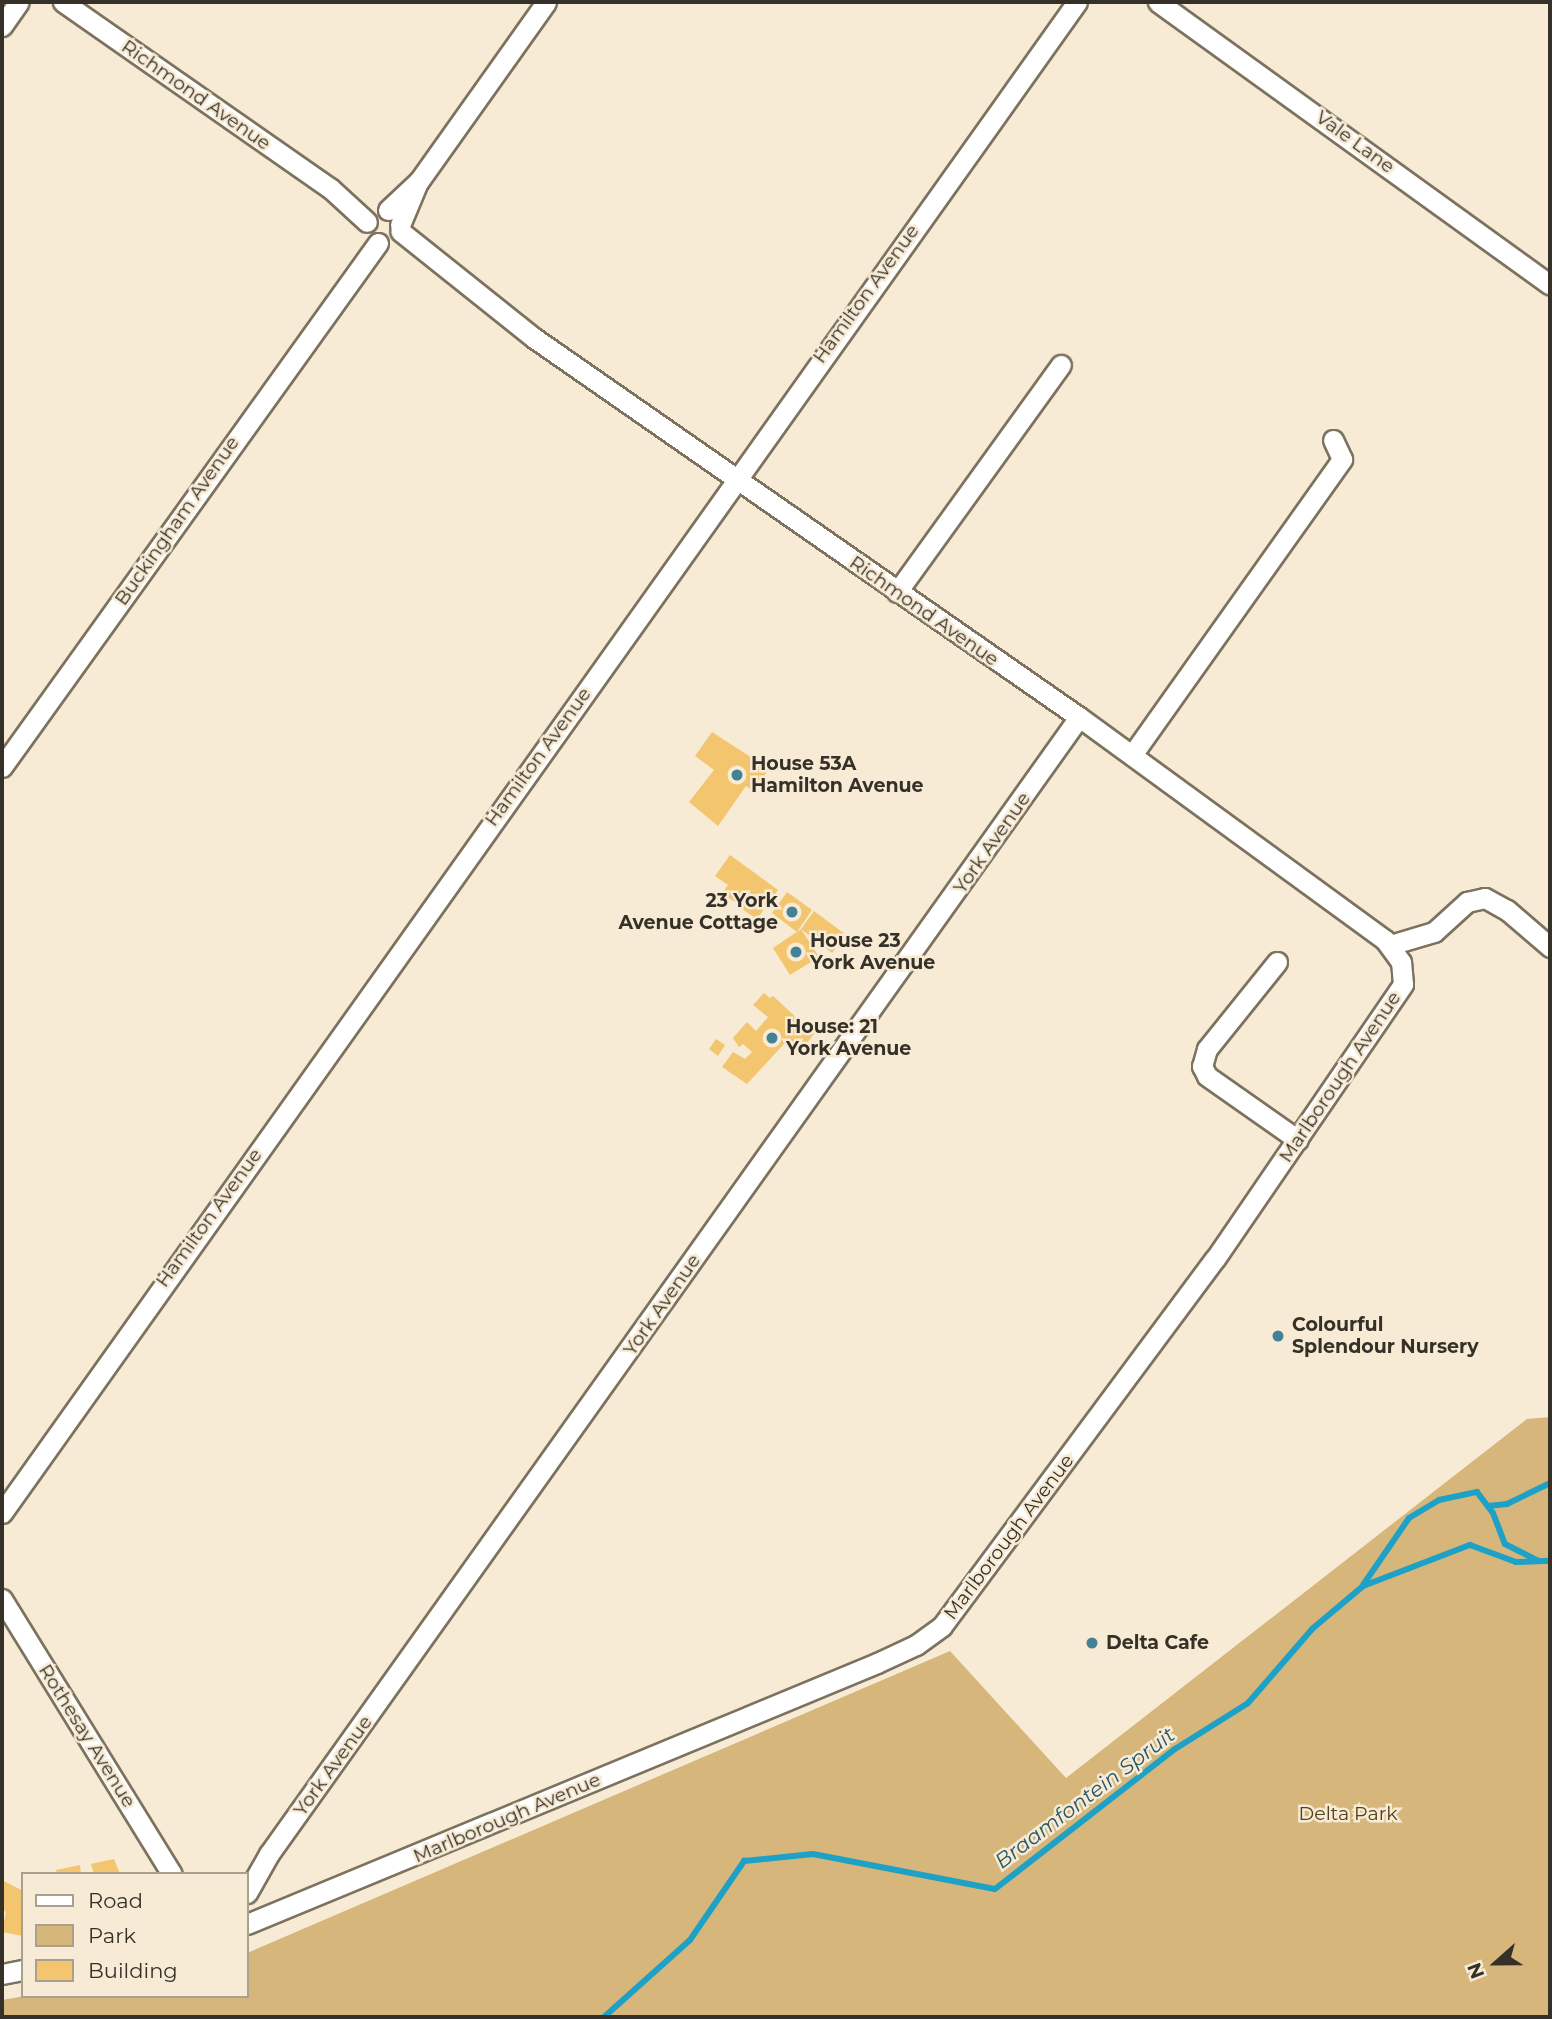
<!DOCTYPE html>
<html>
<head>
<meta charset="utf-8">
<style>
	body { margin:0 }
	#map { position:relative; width:1552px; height:2019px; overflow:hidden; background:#f7ebd5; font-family:Montserrat,sans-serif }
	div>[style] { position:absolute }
	.green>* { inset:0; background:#d6b67a }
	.stream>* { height:6px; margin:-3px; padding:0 3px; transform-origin:3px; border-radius:3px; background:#1ea1c6 }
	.building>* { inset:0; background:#f2c56e }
	.roads { filter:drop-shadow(2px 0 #7c725e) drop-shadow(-2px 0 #7c725e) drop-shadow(0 2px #7c725e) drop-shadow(0 -2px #7c725e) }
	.minor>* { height:19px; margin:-9.5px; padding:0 9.5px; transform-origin:9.5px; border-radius:9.5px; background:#fff }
	.dots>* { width:19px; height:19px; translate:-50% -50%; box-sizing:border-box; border:4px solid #f7ebd5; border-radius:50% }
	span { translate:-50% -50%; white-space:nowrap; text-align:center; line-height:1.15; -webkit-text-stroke:5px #f7ebd5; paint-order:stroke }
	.street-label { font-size:19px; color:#353028 }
	.poi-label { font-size:19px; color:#353028; font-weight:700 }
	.left { translate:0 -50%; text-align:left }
	.right { translate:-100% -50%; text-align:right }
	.park-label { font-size:19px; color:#52401b }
	.water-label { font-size:21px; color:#275868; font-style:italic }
	.frame { position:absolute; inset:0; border:4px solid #353028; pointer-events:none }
	.legend { position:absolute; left:21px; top:1872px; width:228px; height:126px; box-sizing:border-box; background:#f7ebd5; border:2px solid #a9a090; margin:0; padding:9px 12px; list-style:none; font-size:21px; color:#353028 }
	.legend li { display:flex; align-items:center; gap:14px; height:35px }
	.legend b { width:35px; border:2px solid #a9a090 }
	.north { position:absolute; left:1461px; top:1928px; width:70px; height:70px; -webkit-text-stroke:5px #f7ebd5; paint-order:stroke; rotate:249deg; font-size:19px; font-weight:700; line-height:28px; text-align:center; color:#353028 }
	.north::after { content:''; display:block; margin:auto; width:24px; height:32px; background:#353028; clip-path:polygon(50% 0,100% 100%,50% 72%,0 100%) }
</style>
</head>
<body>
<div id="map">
	<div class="green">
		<div style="clip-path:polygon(1550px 1417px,1550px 2017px,2px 2017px,2px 2000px,25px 1996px,247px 1996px,247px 1953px,950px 1651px,1066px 1778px,1527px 1419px)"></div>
	</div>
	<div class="stream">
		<div style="left:1488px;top:1506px;width:19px;rotate:-6deg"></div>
		<div style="left:1507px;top:1504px;width:48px;rotate:-26deg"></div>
		<div style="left:1363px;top:1585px;width:81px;rotate:-55.5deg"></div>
		<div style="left:1409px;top:1518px;width:35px;rotate:-31deg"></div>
		<div style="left:1439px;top:1500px;width:39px;rotate:-12deg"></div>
		<div style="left:1477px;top:1492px;width:26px;rotate:53deg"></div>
		<div style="left:1493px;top:1513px;width:33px;rotate:69deg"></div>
		<div style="left:1505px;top:1544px;width:37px;rotate:27deg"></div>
		<div style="left:604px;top:2017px;width:115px;rotate:-41.8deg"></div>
		<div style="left:690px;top:1940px;width:96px;rotate:-55.6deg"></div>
		<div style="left:744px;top:1861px;width:69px;rotate:-5.8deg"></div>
		<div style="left:813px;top:1854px;width:185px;rotate:10.9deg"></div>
		<div style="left:995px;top:1889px;width:228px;rotate:-37.9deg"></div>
		<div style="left:1175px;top:1749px;width:86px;rotate:-32.2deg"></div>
		<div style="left:1248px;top:1703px;width:98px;rotate:-49.1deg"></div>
		<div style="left:1312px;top:1629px;width:67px;rotate:-40.1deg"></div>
		<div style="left:1363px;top:1586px;width:115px;rotate:-21deg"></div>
		<div style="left:1470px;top:1545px;width:49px;rotate:20.3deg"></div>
		<div style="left:1516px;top:1562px;width:34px;rotate:-2deg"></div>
	</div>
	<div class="building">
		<div style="clip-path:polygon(712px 732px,769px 769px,753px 791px,746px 786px,718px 826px,689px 802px,714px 770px,695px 756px)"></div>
		<div style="clip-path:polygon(730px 855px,778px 890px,757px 919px,742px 909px,749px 900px,745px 897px,739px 905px,722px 893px,728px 885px,715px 876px)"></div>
		<div style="clip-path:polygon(787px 892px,812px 910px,797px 932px,772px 913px)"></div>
		<div style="clip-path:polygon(814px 911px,846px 935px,832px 953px,801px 929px,819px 957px,790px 975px,773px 948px,801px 929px)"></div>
		<div style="clip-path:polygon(764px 993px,770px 998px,773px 996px,814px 1034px,797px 1055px,784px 1044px,747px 1084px,722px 1067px,733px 1052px,745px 1059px,752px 1052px,743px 1044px,739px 1047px,733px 1038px,747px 1022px,756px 1031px,768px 1017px,753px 1005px)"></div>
		<div style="clip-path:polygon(716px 1039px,725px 1045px,718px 1056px,709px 1049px)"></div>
		<div style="clip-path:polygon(114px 1859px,120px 1874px,94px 1874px,91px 1864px)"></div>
		<div style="clip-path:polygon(80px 1865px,81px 1874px,57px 1874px,56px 1870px)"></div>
		<div style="clip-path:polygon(2px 1880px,23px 1891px,23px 1936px,2px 1932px,6px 1912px,2px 1909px)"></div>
	</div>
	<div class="roads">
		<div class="minor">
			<div style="left:63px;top:2px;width:325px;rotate:34.9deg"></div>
			<div style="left:330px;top:188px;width:50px;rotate:42.6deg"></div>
			<div style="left:1158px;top:2px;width:483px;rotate:35.8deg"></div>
			<div style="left:2px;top:26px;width:29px;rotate:-55deg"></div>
			<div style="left:388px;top:210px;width:42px;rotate:-43.1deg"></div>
			<div style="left:419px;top:181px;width:219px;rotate:-54.6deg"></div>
			<div style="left:400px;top:225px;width:47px;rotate:-67.3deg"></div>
			<div style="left:897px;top:592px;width:280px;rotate:-54.2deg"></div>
			<div style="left:1132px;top:755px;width:363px;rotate:-54.6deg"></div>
			<div style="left:1342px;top:459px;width:21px;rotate:-115deg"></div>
			<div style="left:2px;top:767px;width:645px;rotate:-54.34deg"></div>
			<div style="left:1390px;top:945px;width:46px;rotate:-16.5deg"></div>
			<div style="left:1434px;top:932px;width:45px;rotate:-42.3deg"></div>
			<div style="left:1467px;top:902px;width:18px;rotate:-13deg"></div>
			<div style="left:1485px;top:898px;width:25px;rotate:29deg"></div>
			<div style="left:1507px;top:910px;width:57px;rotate:40.7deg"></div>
			<div style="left:1277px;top:962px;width:112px;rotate:128.8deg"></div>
			<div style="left:1207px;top:1049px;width:18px;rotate:106deg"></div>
			<div style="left:1202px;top:1066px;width:11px;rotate:63deg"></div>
			<div style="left:1207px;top:1076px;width:111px;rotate:35.1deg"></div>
			<div style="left:2px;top:1513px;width:1854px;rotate:-54.57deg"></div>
			<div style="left:2px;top:1599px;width:323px;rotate:58.3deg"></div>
			<div style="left:247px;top:1893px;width:45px;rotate:-60.6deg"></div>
			<div style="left:269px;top:1854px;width:1396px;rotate:-54.53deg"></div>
			<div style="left:247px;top:1924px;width:682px;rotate:-22.5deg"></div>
			<div style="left:877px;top:1663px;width:43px;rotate:-24.8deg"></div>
			<div style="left:916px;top:1645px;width:32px;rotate:-36deg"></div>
			<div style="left:942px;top:1626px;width:457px;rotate:-53.4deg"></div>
			<div style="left:1215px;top:1259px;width:333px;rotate:-55.6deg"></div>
			<div style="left:1403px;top:984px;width:22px;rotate:-95deg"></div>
			<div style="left:1401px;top:962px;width:27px;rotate:-126deg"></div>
			<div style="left:1385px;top:940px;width:379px;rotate:-143.9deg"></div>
			<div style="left:1079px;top:717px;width:664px;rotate:-145.18deg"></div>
			<div style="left:534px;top:338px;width:171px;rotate:-141.4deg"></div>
			<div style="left:2px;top:1974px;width:21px;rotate:-11deg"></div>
		</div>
	</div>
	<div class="dots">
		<div style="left:737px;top:775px;background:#438196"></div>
		<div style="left:792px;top:912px;background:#438196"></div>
		<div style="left:796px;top:952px;background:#438196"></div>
		<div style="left:772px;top:1038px;background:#438196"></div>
		<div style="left:1278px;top:1336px;background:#438196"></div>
		<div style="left:1092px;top:1643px;background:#438196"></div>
	</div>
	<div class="street-label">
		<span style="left:196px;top:95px;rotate:35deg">Richmond Avenue</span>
		<span style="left:1355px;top:142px;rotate:36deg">Vale Lane</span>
		<span style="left:866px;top:294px;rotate:-54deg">Hamilton Avenue</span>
		<span style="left:177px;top:521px;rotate:-55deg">Buckingham Avenue</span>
		<span style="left:924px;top:611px;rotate:35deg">Richmond Avenue</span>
		<span style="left:538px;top:757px;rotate:-54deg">Hamilton Avenue</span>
		<span style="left:992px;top:843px;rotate:-55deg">York Avenue</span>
		<span style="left:1340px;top:1077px;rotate:-56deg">Marlborough Avenue</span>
		<span style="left:209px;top:1218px;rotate:-54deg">Hamilton Avenue</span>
		<span style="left:662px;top:1305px;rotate:-55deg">York Avenue</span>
		<span style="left:1009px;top:1537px;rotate:-53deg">Marlborough Avenue</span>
		<span style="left:87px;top:1736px;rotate:58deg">Rothesay Avenue</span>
		<span style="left:333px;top:1766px;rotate:-54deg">York Avenue</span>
		<span style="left:507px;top:1818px;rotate:-23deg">Marlborough Avenue</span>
	</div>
	<div class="poi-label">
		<span class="left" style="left:751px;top:775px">House 53A<br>Hamilton Avenue</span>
		<span class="right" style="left:778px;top:912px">23 York<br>Avenue Cottage</span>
		<span class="left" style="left:810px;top:952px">House 23<br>York Avenue</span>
		<span class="left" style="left:786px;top:1038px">House: 21<br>York Avenue</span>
		<span class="left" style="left:1292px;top:1336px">Colourful<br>Splendour Nursery</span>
		<span class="left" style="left:1106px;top:1643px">Delta Cafe</span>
	</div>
	<div class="park-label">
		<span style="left:1348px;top:1814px">Delta Park</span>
	</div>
	<div class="water-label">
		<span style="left:1085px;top:1798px;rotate:-37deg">Braamfontein Spruit</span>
	</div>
	<div class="frame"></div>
	<ul class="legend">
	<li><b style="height:9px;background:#fff"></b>Road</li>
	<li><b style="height:19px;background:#d6b67a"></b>Park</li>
	<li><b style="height:19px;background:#f2c56e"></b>Building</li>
	</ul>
	<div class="north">N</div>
</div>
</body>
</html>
